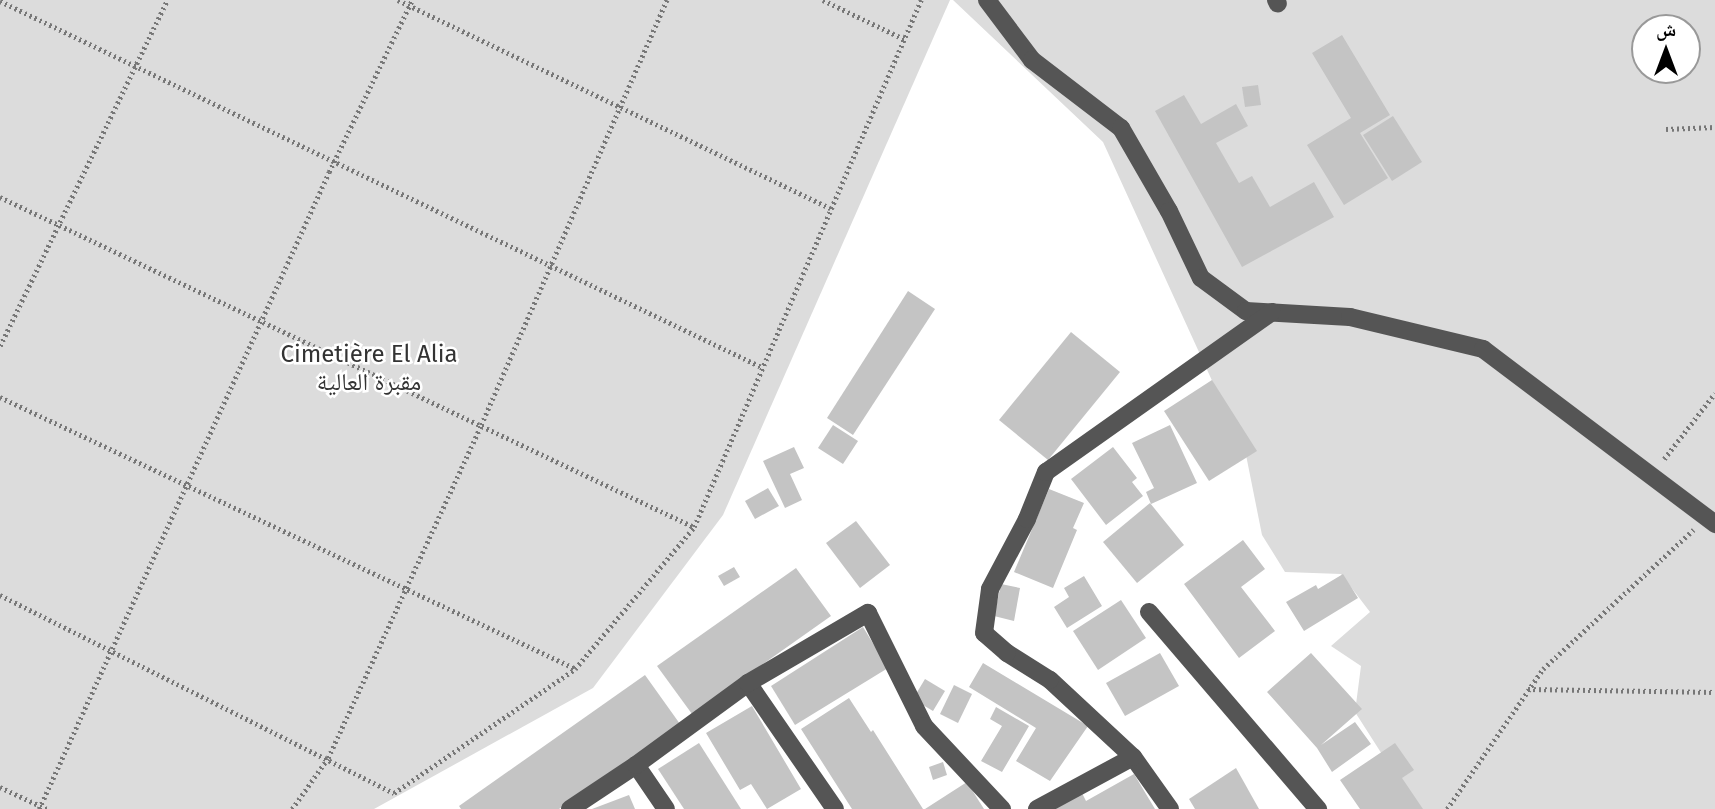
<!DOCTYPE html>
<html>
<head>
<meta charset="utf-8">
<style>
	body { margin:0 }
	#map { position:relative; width:1715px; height:809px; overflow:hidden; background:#fff; font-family:"Fira Sans","Noto Naskh Arabic",sans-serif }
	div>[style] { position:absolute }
	.green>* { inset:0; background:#dcdcdc }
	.building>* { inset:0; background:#c4c4c4 }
	.path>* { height:4.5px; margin-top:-2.25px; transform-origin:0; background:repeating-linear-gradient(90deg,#777 0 2px,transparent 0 5.5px) }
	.minor>* { height:18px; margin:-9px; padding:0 9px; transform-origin:9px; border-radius:9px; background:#555 }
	span { translate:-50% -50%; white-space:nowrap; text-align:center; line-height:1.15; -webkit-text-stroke:5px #fff; paint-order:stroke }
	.park-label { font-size:24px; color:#333 }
	.north { position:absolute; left:1631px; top:14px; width:70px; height:70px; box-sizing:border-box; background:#fff; border:2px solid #999; border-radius:50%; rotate:0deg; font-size:19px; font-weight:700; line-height:28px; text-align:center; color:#000 }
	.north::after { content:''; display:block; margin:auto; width:24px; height:32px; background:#000; clip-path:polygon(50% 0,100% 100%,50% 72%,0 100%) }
</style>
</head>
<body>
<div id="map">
	<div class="green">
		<div style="clip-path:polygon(0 0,950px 0,723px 515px,593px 688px,374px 809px,0 809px)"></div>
		<div style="clip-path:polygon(evenodd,953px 0,1715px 0,1715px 809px,1417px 809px,1355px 712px,1361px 666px,1331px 646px,1370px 612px,1341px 574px,1285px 572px,1262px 535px,1246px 455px,1103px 142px,953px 0,1645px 28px,1687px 28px,1687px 70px,1645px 70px,1645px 28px)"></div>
	</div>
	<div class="building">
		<div style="clip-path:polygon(1342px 35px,1390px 115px,1360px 133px,1388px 178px,1344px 205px,1307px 145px,1351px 118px,1312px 53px)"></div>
		<div style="clip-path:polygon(1258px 85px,1261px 105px,1245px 107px,1242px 87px)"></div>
		<div style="clip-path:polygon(1184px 95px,1201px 124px,1236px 104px,1248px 126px,1216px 143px,1239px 183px,1252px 176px,1270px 207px,1314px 182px,1334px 217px,1242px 267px,1155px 111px)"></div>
		<div style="clip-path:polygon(1393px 116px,1422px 162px,1392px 181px,1363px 135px)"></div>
		<div style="clip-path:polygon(908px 291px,935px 309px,853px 435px,827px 418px)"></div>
		<div style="clip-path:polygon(1071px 332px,1120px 372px,1048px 460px,999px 420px)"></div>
		<div style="clip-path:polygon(1212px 380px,1257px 451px,1209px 481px,1164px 411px)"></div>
		<div style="clip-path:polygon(833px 425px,858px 441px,843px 464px,818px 448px)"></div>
		<div style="clip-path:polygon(1170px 425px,1197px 483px,1151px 504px,1146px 492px,1154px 488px,1132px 443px)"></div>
		<div style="clip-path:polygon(794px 447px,804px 468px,790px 474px,802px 500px,785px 508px,763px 461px)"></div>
		<div style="clip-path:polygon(1113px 447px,1137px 478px,1132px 482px,1143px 496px,1106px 525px,1071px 479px)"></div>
		<div style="clip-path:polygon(768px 488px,779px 506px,755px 519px,745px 501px)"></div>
		<div style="clip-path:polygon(1049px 489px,1084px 503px,1073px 528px,1077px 530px,1053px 588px,1014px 572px)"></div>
		<div style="clip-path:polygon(1150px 503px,1184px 545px,1137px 583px,1103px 542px)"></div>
		<div style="clip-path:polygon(856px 521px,890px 565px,860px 588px,826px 543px)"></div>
		<div style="clip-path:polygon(1243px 540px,1265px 569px,1241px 587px,1275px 631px,1239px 658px,1184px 584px)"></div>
		<div style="clip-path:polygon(734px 567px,740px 577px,724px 586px,718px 576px)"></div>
		<div style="clip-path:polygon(796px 568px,831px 616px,692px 714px,657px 666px)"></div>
		<div style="clip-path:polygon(1343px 574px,1358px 598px,1304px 631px,1286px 602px,1316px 585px,1318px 589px)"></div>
		<div style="clip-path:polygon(1084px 576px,1102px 606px,1067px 628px,1054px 607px,1069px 597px,1064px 588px)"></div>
		<div style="clip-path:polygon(1001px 584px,1020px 588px,1014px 621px,994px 616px)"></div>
		<div style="clip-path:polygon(1121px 600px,1146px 638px,1098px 670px,1073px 631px)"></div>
		<div style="clip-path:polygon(863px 627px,888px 668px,795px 725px,771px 686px)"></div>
		<div style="clip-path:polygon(1160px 653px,1179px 686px,1125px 716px,1106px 683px)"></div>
		<div style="clip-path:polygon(1311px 653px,1362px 709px,1321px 745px,1355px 722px,1371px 744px,1332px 772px,1317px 748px,1267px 692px)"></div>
		<div style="clip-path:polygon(983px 663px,1088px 726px,1050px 781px,1016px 761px,1036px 728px,969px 687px)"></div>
		<div style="clip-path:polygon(645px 675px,680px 724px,559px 809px,461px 809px,459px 806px)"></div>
		<div style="clip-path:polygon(925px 679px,945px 691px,933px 711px,913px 699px)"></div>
		<div style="clip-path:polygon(954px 685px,972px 694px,958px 723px,940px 714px)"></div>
		<div style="clip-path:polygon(849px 698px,871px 732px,873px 730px,923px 809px,852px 809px,801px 729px)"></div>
		<div style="clip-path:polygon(752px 706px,801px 789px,767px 809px,751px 784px,740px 790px,706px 733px)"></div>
		<div style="clip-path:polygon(996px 707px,1029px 726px,1002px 772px,981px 761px,1002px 726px,990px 719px)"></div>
		<div style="clip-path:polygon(699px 743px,741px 809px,684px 809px,658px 769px)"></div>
		<div style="clip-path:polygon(1395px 743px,1414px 770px,1402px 778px,1423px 809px,1360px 809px,1340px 780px)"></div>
		<div style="clip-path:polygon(943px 762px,947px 775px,933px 780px,929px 767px)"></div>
		<div style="clip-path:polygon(1236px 768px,1259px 809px,1195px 809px,1189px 799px)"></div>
		<div style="clip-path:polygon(1134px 774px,1155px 809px,1055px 809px,1082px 793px,1086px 801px)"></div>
		<div style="clip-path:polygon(967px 782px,984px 809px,925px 809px)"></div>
		<div style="clip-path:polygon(629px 795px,635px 809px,592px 809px)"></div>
	</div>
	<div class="path">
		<div style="left:398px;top:0;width:480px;rotate:25.7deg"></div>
		<div style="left:823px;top:0;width:90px;rotate:25.7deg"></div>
		<div style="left:0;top:1px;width:845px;rotate:25.66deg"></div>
		<div style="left:1666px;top:129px;width:49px;rotate:-2.3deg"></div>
		<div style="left:0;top:197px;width:768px;rotate:25.43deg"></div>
		<div style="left:0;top:346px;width:384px;rotate:-64.2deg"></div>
		<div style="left:0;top:397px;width:635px;rotate:25.27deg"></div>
		<div style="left:1664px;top:459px;width:83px;rotate:-52.3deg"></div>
		<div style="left:0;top:595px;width:441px;rotate:26.7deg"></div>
		<div style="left:394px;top:793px;width:219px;rotate:-34.4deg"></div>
		<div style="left:575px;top:669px;width:185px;rotate:-50deg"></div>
		<div style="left:694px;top:527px;width:574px;rotate:-66.7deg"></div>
		<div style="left:1528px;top:689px;width:187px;rotate:0.9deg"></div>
		<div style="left:0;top:787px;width:52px;rotate:25.1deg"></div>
		<div style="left:39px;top:809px;width:700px;rotate:-65.52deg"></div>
		<div style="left:329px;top:172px;width:191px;rotate:-64.2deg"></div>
		<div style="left:292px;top:809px;width:62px;rotate:-54.8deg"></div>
		<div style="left:328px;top:758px;width:366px;rotate:-65.3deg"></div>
		<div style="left:481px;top:425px;width:464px;rotate:-66.4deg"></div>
		<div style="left:1447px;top:809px;width:170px;rotate:-55.6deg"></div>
		<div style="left:1543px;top:669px;width:205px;rotate:-42.8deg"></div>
	</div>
	<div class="minor">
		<div style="left:987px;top:0;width:75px;rotate:53.1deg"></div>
		<div style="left:1032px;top:60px;width:112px;rotate:37.4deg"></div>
		<div style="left:1121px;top:128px;width:96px;rotate:60deg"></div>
		<div style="left:1169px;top:211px;width:74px;rotate:64.5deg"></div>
		<div style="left:1201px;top:278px;width:56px;rotate:36.3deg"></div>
		<div style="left:1246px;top:311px;width:104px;rotate:3.3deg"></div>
		<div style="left:1350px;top:317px;width:137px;rotate:13.5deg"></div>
		<div style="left:1483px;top:349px;width:291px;rotate:37deg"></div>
		<div style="left:1276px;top:0;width:4px;rotate:63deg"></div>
		<div style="left:1149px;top:612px;width:260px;rotate:49.4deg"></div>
		<div style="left:748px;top:683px;width:153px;rotate:55.4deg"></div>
		<div style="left:636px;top:765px;width:53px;rotate:55.7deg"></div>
		<div style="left:570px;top:809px;width:79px;rotate:-33.7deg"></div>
		<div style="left:636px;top:765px;width:139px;rotate:-36.2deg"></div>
		<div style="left:748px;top:683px;width:139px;rotate:-30.3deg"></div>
		<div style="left:868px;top:613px;width:126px;rotate:63.6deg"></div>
		<div style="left:924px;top:726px;width:114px;rotate:46.8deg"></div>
		<div style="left:1037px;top:809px;width:109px;rotate:-28.4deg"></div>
		<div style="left:1170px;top:809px;width:64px;rotate:-125.4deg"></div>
		<div style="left:1133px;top:757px;width:113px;rotate:-137.1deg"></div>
		<div style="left:1050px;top:680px;width:51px;rotate:-147.9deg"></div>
		<div style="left:1007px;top:653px;width:30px;rotate:-139deg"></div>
		<div style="left:984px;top:633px;width:44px;rotate:-82.2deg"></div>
		<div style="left:990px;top:589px;width:79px;rotate:-62.1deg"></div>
		<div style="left:1027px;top:519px;width:51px;rotate:-68deg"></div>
		<div style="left:1046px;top:472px;width:277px;rotate:-35.3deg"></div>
	</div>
	<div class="park-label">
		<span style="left:369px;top:369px">Cimetière El Alia<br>مقبرة العالية</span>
	</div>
	<div class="north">ش</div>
</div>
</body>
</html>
